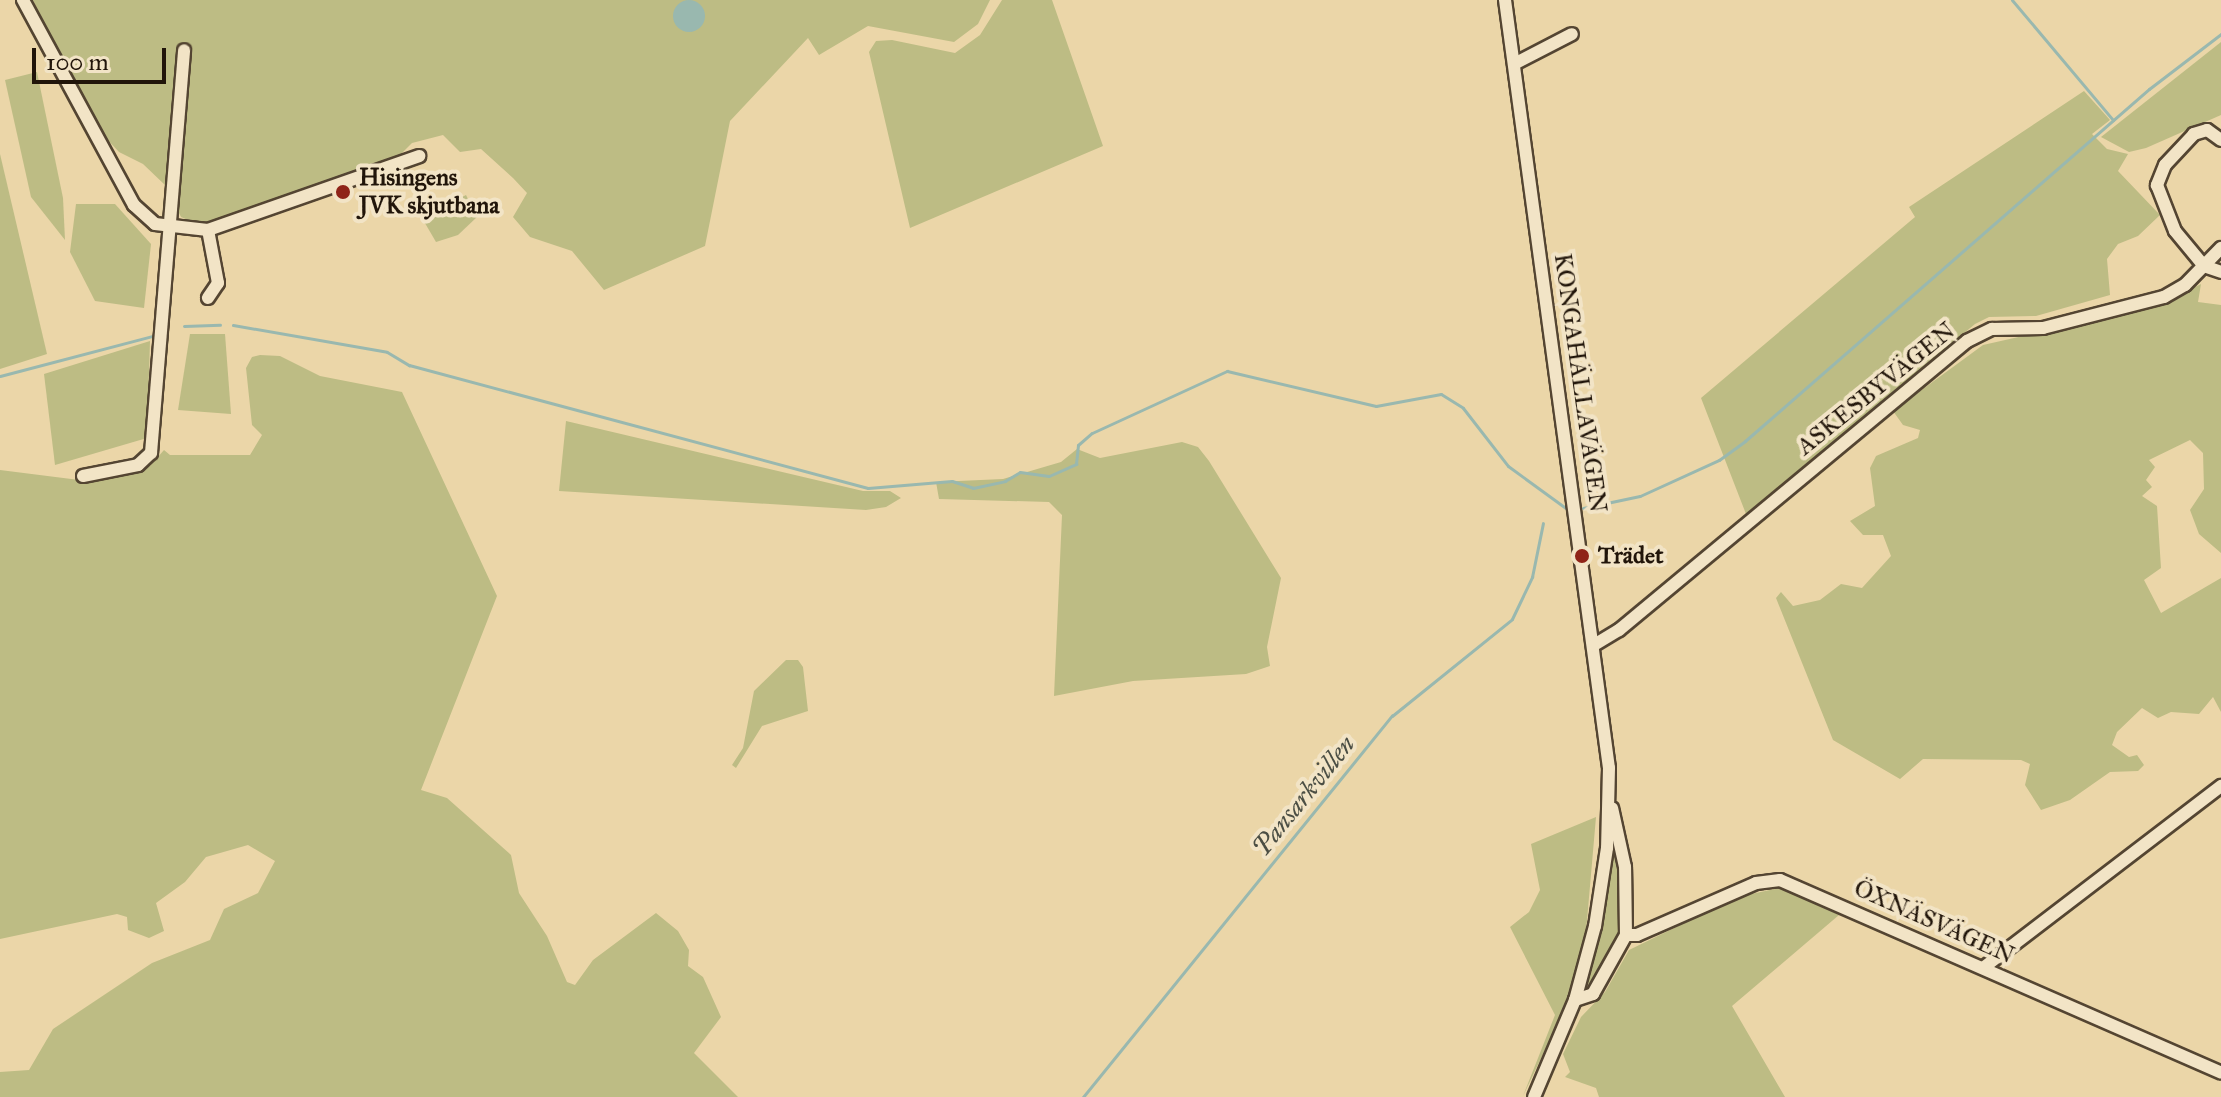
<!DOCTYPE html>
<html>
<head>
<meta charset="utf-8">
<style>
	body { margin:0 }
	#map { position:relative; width:2221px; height:1097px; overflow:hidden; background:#ebd6a8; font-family:"IM FELL Great Primer",serif }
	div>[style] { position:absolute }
	.green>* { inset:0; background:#bdbc84 }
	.water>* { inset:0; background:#99b8af }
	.round { border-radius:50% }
	.stream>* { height:3px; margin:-1.5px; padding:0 1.5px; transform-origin:1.5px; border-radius:1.5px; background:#99b8af }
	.roads { filter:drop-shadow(2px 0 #544532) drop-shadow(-2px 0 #544532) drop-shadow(0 2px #544532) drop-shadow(0 -2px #544532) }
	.minor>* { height:12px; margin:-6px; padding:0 6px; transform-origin:6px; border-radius:6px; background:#f2e4c6 }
	.dots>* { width:22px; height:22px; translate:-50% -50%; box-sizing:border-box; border:4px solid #f2e4c6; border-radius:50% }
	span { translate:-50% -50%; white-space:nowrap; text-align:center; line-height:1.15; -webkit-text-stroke:8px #f2e4c6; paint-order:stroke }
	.poi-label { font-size:24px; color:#21150a; font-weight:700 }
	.left { translate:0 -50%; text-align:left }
	.street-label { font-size:24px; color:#21150a }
	.water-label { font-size:26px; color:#4b4e44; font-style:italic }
	.scale { position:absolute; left:32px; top:48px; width:134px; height:36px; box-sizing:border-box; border:4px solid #21150a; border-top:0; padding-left:10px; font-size:24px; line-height:28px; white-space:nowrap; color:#21150a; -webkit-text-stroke:6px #f2e4c6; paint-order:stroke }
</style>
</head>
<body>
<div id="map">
	<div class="green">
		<div style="clip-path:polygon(33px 0,990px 0,978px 24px,954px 42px,868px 26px,819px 55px,808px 38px,730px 121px,705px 246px,604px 290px,572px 251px,530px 237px,513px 217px,527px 193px,513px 178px,481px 149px,460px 152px,443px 135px,412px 143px,390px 165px,341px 176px,204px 227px,181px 217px,165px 185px,143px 164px,119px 152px,92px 123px)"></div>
		<div style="clip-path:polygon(1002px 0,1052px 0,1103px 146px,910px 228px,869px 52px,876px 41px,892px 40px,955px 53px,980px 35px)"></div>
		<div style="clip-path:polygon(2221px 42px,2221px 115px,2146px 148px,2129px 152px,2101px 137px)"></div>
		<div style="clip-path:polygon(37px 72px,63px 198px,65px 240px,31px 197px,5px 80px)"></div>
		<div style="clip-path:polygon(2084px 91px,2110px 120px,2092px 134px,2107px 149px,2128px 154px,2118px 171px,2160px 215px,2138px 236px,2118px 244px,2107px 259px,2110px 295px,2036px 316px,1989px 317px,1975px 324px,1746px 514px,1701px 398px,1915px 217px,1909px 207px)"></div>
		<div style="clip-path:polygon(0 154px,47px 354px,0 369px)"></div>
		<div style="clip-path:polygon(466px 195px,477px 217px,458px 235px,436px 242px,422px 218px)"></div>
		<div style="clip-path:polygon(76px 204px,115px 204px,151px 244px,144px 308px,95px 301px,70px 252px)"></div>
		<div style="clip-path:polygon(2201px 284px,2198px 302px,2221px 305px,2221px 553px,2199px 534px,2190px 510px,2204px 489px,2203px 453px,2190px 440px,2149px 460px,2155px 467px,2146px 480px,2152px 487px,2142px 496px,2157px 506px,2161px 568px,2144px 580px,2161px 613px,2221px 578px,2221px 712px,2213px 697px,2199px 714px,2171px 712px,2158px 718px,2142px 708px,2117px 732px,2112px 745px,2129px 757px,2137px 755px,2144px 765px,2138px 771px,2110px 772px,2070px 800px,2041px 810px,2025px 785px,2030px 764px,2021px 760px,1923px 759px,1900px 779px,1833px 740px,1776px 598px,1781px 592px,1793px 606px,1820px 600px,1841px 584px,1862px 588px,1891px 556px,1883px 535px,1863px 535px,1850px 521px,1875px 506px,1870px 468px,1876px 456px,1918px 438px,1920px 430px,1903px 425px,1893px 411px,1983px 345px,2160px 305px)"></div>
		<div style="clip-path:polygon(190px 334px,225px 334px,231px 414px,178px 410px)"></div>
		<div style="clip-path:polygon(150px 341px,147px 438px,55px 465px,44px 374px)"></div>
		<div style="clip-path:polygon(260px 355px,280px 356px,320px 376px,402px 392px,497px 596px,421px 790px,447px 798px,511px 855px,519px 893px,547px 936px,567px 982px,575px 985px,593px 960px,656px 913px,678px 931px,689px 950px,688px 966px,703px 977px,721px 1017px,694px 1053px,738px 1097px,0 1097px,0 1072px,29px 1070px,53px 1029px,152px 963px,210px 940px,224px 909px,258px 893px,275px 861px,248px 845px,206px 857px,185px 882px,156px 903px,164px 931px,149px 938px,128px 930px,127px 917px,117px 914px,0 939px,0 470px,95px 482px,150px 466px,164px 450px,170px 455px,250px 455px,262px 435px,252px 425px,246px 368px,252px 357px)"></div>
		<div style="clip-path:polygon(566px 421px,863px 491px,890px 491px,901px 498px,886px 507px,866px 510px,559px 491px)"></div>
		<div style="clip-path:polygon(1182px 442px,1198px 447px,1209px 461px,1281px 578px,1267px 647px,1270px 666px,1246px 674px,1133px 681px,1054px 696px,1062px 515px,1049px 502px,939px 499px,936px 482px,1003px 479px,1061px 462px,1077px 449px,1100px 458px)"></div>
		<div style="clip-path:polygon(786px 660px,798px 660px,803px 667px,808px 711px,762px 726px,736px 768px,732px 765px,743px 748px,754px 691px)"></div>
		<div style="clip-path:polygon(1596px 817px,1586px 932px,1565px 1008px,1523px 1096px,1555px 1015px,1510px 927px,1529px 912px,1540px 890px,1531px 844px)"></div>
		<div style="clip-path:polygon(1616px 825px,1623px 923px,1619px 944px,1594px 988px,1584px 992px,1604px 915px)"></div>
		<div style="clip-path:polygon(1783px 887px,1839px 915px,1732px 1006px,1785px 1097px,1599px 1097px,1596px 1088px,1565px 1077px,1570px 1072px,1563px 1054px,1581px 1017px,1605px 992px,1629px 950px,1738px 897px)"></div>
	</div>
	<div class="water">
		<div class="round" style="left:673px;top:0;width:32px;height:32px"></div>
	</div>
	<div class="stream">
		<div style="left:2012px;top:0;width:157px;rotate:49.9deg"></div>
		<div style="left:233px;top:325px;width:156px;rotate:9.9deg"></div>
		<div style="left:387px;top:352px;width:26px;rotate:31deg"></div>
		<div style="left:409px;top:365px;width:475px;rotate:15deg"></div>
		<div style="left:868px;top:488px;width:84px;rotate:-4.8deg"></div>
		<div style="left:952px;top:481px;width:22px;rotate:18deg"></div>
		<div style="left:973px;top:488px;width:33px;rotate:-12deg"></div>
		<div style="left:1005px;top:481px;width:17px;rotate:-31deg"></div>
		<div style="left:1020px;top:472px;width:29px;rotate:8deg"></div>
		<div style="left:1049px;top:476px;width:30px;rotate:-24deg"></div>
		<div style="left:1076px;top:464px;width:19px;rotate:-84deg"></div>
		<div style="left:1078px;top:445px;width:18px;rotate:-41deg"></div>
		<div style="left:1092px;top:433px;width:149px;rotate:-24.7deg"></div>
		<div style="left:1227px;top:371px;width:153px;rotate:13.2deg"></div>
		<div style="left:1376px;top:406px;width:66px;rotate:-10.5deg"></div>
		<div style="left:1441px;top:394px;width:26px;rotate:32deg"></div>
		<div style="left:1463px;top:408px;width:73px;rotate:52.2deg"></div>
		<div style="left:1508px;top:466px;width:73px;rotate:36.1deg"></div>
		<div style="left:184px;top:326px;width:36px;rotate:-2deg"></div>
		<div style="left:0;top:376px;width:157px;rotate:-14.7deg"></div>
		<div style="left:1583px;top:508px;width:58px;rotate:-11.9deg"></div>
		<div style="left:1640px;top:496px;width:87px;rotate:-24.5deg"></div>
		<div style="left:1719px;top:460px;width:32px;rotate:-36deg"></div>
		<div style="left:1745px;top:441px;width:536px;rotate:-41.07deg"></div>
		<div style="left:2149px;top:89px;width:91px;rotate:-37.4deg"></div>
		<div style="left:1083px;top:1097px;width:491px;rotate:-51deg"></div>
		<div style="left:1392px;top:716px;width:154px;rotate:-38.9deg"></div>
		<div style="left:1512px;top:619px;width:47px;rotate:-64.5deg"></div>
		<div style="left:1532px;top:577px;width:55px;rotate:-78.5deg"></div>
	</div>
	<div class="roads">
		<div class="minor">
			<div style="left:23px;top:0;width:233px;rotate:61.6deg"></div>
			<div style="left:134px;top:205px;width:28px;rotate:42deg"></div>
			<div style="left:155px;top:224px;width:53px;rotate:6.5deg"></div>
			<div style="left:208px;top:230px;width:224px;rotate:-19.3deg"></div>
			<div style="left:1505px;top:0;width:775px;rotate:82.29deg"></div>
			<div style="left:1609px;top:768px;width:80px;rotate:91.4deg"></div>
			<div style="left:1607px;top:848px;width:79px;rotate:98.7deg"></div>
			<div style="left:1595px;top:926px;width:77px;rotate:105.1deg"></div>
			<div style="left:1575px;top:1000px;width:105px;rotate:112.9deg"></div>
			<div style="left:1514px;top:64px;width:65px;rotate:-27.3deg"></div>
			<div style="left:2221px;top:140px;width:17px;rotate:-144deg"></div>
			<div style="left:2207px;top:130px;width:14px;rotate:163deg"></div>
			<div style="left:2194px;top:134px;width:42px;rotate:133.1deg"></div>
			<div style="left:2165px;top:165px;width:22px;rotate:112deg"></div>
			<div style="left:2157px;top:185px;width:49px;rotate:68.6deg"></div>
			<div style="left:2175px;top:231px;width:45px;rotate:50.4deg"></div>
			<div style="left:2204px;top:266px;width:18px;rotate:19deg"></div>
			<div style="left:208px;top:230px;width:54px;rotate:79.3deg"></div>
			<div style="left:218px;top:283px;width:18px;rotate:124deg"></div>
			<div style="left:83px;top:476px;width:56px;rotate:-11.3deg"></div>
			<div style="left:138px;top:465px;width:18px;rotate:-43deg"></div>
			<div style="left:151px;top:453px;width:404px;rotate:-85.3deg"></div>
			<div style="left:1594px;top:645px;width:29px;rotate:-31deg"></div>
			<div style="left:1619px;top:630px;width:452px;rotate:-39.7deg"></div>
			<div style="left:1967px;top:341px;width:28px;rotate:-26deg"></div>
			<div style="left:1992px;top:329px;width:51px;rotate:-1.1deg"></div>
			<div style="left:2043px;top:328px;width:125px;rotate:-14.4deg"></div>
			<div style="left:2164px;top:297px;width:24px;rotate:-30deg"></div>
			<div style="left:2185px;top:285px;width:52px;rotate:-45.8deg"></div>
			<div style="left:1626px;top:935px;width:11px"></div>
			<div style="left:1637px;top:935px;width:130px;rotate:-23.6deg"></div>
			<div style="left:1756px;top:883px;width:24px;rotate:-7deg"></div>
			<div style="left:1780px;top:880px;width:481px;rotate:23.6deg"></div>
			<div style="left:1983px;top:968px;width:300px;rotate:-37.4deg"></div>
			<div style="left:1575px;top:1000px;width:19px;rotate:-18deg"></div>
			<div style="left:1593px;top:994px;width:68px;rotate:-60.8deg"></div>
			<div style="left:1626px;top:935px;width:68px;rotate:-90.8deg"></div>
			<div style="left:1625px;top:867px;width:60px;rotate:-102.4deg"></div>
		</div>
	</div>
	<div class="dots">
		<div style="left:343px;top:192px;background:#8f2418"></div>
		<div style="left:1582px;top:556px;background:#8f2418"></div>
	</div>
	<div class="poi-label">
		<span class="left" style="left:359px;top:192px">Hisingens<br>JVK skjutbana</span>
		<span class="left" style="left:1598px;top:556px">Trädet</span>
	</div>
	<div class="street-label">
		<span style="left:1580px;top:383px;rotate:82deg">KONGAHÄLLAVÄGEN</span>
		<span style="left:1876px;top:389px;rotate:-39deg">ASKESBYVÄGEN</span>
		<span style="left:1934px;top:922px;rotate:24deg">ÖXNÄSVÄGEN</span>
	</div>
	<div class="water-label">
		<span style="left:1304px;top:796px;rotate:-51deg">Pansarkvillen</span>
	</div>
	<div class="scale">100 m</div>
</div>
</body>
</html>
